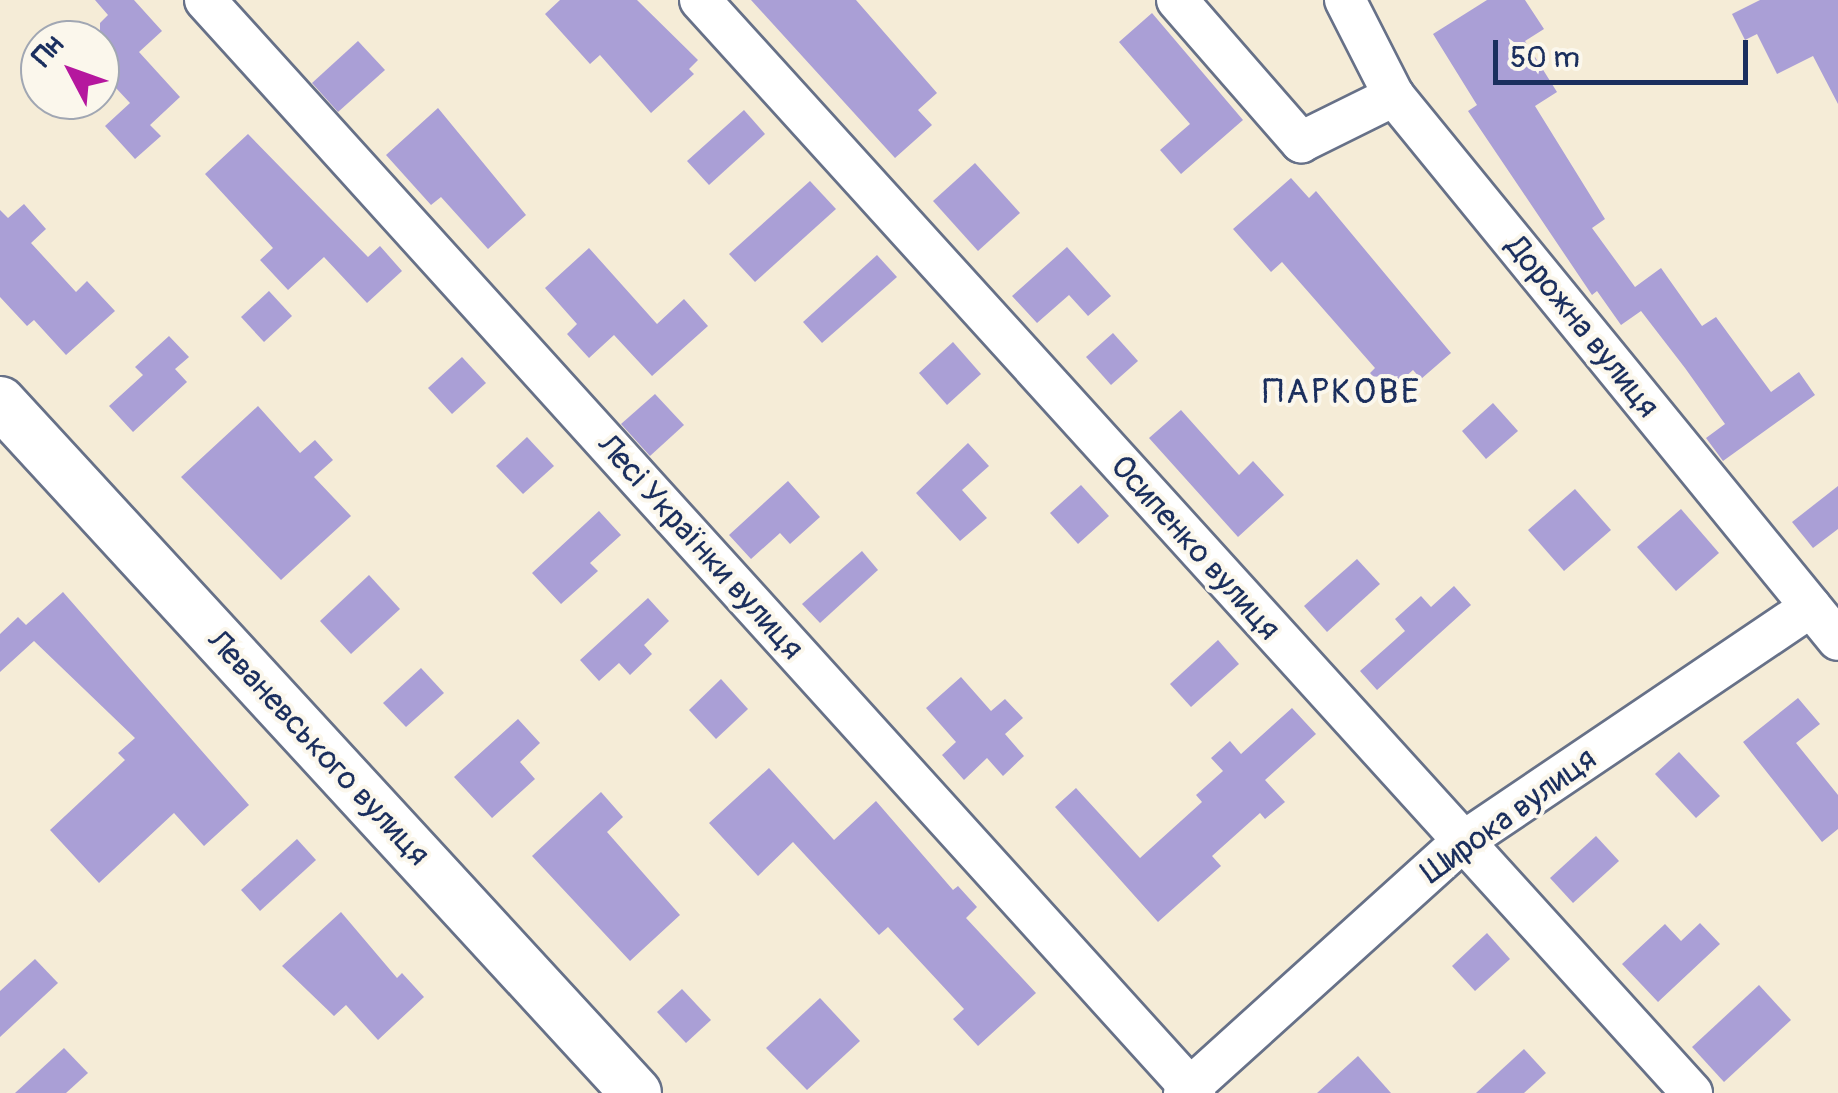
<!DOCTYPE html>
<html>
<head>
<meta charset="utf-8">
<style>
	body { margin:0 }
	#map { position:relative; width:1838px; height:1093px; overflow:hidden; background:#f5ecd7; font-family:Pangolin,sans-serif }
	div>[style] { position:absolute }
	.building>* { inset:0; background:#aa9fd6 }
	.roads { filter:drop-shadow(2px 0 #677188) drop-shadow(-2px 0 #677188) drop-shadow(0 2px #677188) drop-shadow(0 -2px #677188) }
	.minor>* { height:40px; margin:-20px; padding:0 20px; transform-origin:20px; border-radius:20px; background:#fff }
	.tertiary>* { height:50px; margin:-25px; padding:0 25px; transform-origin:25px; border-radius:25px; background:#fff }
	span { translate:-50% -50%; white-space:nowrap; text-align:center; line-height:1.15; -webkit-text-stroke:8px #fbf7ec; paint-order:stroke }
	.street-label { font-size:32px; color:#1b2f5e }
	.neighbourhood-label { font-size:35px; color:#1b2f5e; letter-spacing:2.5px }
	.north { position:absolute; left:20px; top:20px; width:100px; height:100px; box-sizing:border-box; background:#fbf7ec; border:2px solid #a1a7b3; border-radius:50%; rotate:311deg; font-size:28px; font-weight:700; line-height:40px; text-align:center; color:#1b2f5e }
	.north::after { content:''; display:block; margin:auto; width:35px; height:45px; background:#b5179e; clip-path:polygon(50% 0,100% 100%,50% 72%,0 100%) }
	.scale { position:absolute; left:1493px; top:40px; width:255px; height:45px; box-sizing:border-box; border:5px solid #1b2f5e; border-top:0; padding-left:12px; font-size:30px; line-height:35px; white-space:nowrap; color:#1b2f5e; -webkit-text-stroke:8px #fbf7ec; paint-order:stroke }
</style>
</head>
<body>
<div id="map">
	<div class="building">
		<div style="clip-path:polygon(95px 0,134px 0,162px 31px,139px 52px,180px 97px,150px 125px,161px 136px,135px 159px,105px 126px,130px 103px,100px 71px,100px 23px,108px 15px)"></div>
		<div style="clip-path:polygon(560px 0,637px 0,698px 60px,689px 69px,694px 74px,651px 113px,600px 55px,590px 64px,545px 14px)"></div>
		<div style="clip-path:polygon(751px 0,856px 0,937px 93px,918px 110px,932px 125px,895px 158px)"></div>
		<div style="clip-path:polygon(1487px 0,1525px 0,1544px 29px,1525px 41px,1557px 92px,1535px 106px,1605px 219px,1592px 228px,1635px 287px,1661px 268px,1702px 326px,1716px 317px,1771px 392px,1799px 372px,1815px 395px,1723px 461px,1706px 438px,1725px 424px,1685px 368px,1641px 311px,1621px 325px,1597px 291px,1592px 295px,1468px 111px,1477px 105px,1433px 34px)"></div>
		<div style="clip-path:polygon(1760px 0,1838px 0,1838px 104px,1813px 56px,1777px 74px,1757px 34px,1745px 40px,1732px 14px)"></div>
		<div style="clip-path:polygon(1152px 13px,1243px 120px,1181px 174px,1160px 150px,1190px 124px,1119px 42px)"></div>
		<div style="clip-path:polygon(358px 41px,385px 70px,338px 112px,312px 83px)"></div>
		<div style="clip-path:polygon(438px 108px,526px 215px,488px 249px,441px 197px,431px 205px,386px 155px)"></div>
		<div style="clip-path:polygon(744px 110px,765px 134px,709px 185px,687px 161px)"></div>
		<div style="clip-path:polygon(248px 134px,368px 257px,380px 246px,402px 271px,367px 303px,324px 257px,288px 290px,260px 260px,273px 248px,205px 174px)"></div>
		<div style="clip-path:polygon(975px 163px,1020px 213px,978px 251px,933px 201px)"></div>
		<div style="clip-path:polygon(1291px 178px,1309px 198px,1316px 191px,1451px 353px,1421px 379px,1413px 370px,1387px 393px,1370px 373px,1375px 368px,1282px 262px,1271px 272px,1233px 229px)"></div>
		<div style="clip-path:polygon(810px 181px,836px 209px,755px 282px,729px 254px)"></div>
		<div style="clip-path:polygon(24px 204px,46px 229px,31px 243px,76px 292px,87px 281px,115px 311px,66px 355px,34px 320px,27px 326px,0 297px,0 210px,8px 218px)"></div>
		<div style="clip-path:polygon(1067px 247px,1111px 296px,1088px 316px,1069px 295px,1037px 323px,1012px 296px)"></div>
		<div style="clip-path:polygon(589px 248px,657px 324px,684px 299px,708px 326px,652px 376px,614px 335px,589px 358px,567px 334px,577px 324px,545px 288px)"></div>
		<div style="clip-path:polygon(877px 255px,897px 277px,822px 343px,803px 322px)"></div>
		<div style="clip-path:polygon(269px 291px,292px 316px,264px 342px,241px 317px)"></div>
		<div style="clip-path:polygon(1113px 333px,1138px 361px,1111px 385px,1086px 357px)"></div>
		<div style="clip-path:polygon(169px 336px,189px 357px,175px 369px,187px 382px,133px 432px,109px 406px,143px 375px,135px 367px)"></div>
		<div style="clip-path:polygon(953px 342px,981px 374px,947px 405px,919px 373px)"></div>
		<div style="clip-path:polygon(462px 357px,486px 383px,452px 414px,428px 388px)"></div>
		<div style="clip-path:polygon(655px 394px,684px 425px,650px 456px,621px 424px)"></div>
		<div style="clip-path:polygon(1493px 403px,1518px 431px,1486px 459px,1462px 431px)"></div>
		<div style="clip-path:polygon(258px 406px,300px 453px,315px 440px,333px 460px,314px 477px,351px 516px,281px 580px,181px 477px)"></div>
		<div style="clip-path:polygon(1181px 410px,1239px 475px,1253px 461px,1284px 495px,1238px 537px,1149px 438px)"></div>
		<div style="clip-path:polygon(527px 437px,554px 466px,523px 494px,496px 466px)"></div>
		<div style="clip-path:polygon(968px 443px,989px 466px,962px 490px,987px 518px,960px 541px,916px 493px)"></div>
		<div style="clip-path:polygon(788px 481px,820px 517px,790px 544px,780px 533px,751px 559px,729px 535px)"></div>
		<div style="clip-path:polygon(1081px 485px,1109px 516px,1078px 544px,1050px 513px)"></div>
		<div style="clip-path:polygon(1838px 486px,1838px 529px,1813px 548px,1792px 522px)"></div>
		<div style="clip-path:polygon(1575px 489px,1611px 530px,1564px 571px,1528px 530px)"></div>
		<div style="clip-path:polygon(1681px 509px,1719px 553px,1676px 591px,1637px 547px)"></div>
		<div style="clip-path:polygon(599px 511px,621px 535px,590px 563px,598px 571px,561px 604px,532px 573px)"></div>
		<div style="clip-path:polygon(862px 551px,878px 570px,820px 623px,802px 604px)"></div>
		<div style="clip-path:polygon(1357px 559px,1380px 584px,1327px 632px,1304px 606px)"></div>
		<div style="clip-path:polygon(369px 575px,400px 609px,351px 654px,320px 621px)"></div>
		<div style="clip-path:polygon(1454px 586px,1471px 605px,1377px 690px,1360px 671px,1405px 631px,1395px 619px,1421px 596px,1431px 607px)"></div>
		<div style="clip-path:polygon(63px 592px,249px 805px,204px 846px,174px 813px,99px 883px,50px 830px,125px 760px,118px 753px,135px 738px,34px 641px,0 672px,0 634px,18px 617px,26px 625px)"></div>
		<div style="clip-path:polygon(648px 598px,669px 621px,644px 645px,652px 654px,630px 675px,619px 663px,599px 681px,580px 660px)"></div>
		<div style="clip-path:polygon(1218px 640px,1239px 664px,1191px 707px,1170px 684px)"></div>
		<div style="clip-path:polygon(421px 668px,444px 693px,406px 727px,383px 703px)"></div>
		<div style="clip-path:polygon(961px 677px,991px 711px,1005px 699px,1023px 718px,1005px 734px,1024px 756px,1003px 776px,987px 758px,964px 780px,942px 755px,956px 742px,926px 708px)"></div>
		<div style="clip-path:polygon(721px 679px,748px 709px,716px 739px,689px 710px)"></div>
		<div style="clip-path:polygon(1798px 698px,1820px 724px,1796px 743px,1838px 795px,1838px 829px,1822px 842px,1743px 742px)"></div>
		<div style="clip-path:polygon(1292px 708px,1316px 734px,1265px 780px,1285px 802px,1265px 819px,1260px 813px,1212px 856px,1221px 866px,1158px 922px,1055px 807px,1076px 788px,1140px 858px,1202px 802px,1196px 795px,1223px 771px,1211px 758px,1230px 741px,1241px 754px)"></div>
		<div style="clip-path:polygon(518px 719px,540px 743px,520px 762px,535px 779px,492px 818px,454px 777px)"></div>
		<div style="clip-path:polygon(1679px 752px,1720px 796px,1696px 818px,1655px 774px)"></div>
		<div style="clip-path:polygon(769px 768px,834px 840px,876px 801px,953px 890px,958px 886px,977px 907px,966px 918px,1036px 993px,978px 1046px,953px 1019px,964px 1009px,888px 927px,879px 935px,793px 842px,758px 876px,709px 823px)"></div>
		<div style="clip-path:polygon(601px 792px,623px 817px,607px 832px,680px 915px,630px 961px,532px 856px)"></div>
		<div style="clip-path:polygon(1596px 836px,1619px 861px,1573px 903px,1550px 878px)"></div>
		<div style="clip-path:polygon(297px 839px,316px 860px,260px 911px,241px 890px)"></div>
		<div style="clip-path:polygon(341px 912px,397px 978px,402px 973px,424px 997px,378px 1040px,346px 1005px,334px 1016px,282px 966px)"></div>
		<div style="clip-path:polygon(1700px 923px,1720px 944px,1658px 1002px,1622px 964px,1665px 924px,1681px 941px)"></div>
		<div style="clip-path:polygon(1487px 933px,1510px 959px,1475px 991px,1452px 966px)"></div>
		<div style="clip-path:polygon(35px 959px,58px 983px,0 1037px,0 991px)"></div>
		<div style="clip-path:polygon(1759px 985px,1791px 1020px,1724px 1082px,1692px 1047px)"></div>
		<div style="clip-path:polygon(682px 989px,711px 1020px,686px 1043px,657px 1012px)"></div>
		<div style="clip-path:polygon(820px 998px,860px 1041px,807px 1090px,766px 1048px)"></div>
		<div style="clip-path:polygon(64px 1048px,88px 1073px,66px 1093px,15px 1093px)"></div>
		<div style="clip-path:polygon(1524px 1049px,1546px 1073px,1524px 1093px,1476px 1093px)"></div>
		<div style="clip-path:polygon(1358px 1056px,1391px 1093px,1317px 1093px)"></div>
	</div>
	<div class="roads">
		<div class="minor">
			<div style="left:205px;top:0;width:1475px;rotate:47.83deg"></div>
			<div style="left:700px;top:0;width:1476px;rotate:47.77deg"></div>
			<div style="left:1177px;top:0;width:189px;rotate:48.9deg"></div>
			<div style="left:1301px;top:142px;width:104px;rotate:-26.3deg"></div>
			<div style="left:1345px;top:0;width:108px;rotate:63deg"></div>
			<div style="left:1394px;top:96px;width:702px;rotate:50.78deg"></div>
			<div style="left:1184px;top:1093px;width:373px;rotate:-42.1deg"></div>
			<div style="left:1461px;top:843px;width:422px;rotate:-34deg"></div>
		</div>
		<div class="tertiary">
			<div style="left:0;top:402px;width:939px;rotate:47.37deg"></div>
		</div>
	</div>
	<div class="street-label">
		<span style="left:1582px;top:327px;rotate:51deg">Дорожна вулиця</span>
		<span style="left:700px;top:547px;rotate:48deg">Лесі Українки вулиця</span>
		<span style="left:1195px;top:548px;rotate:48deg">Осипенко вулиця</span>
		<span style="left:318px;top:748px;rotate:47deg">Леваневського вулиця</span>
		<span style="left:1509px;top:816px;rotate:-36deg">Широка вулиця</span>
	</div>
	<div class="neighbourhood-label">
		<span style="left:1342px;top:392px">ПАРКОВЕ</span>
	</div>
	<div class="north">Пн</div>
	<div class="scale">50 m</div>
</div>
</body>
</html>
